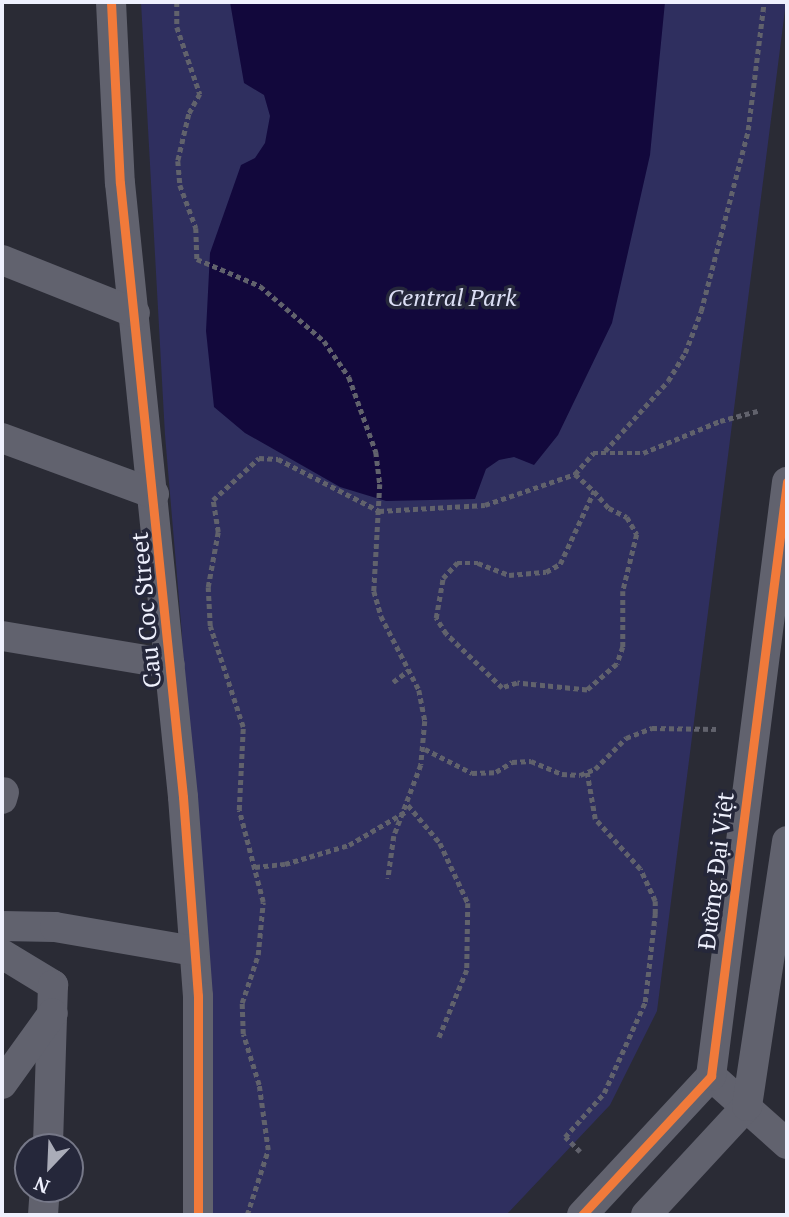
<!DOCTYPE html>
<html>
<head>
<meta charset="utf-8">
<style>
	body { margin:0 }
	#map { position:relative; width:789px; height:1217px; overflow:hidden; background:#2a2b35; font-family:"PT Serif",serif }
	div>[style] { position:absolute }
	.green>* { inset:0; background:#2f2f5f }
	.water>* { inset:0; background:#12083c }
	.path>* { height:4.5px; margin-top:-2.25px; transform-origin:0; background:repeating-linear-gradient(90deg,#61626c 0 5px,transparent 0 8.5px) }
	.minor>* { height:30px; margin:-15px; padding:0 15px; transform-origin:15px; border-radius:15px; background:#61626e }
	.cycleway>* { height:9px; margin:-4.5px; padding:0 4.5px; transform-origin:4.5px; border-radius:4.5px; background:#f17a3a }
	span { translate:-50% -50%; white-space:nowrap; text-align:center; line-height:1.15; -webkit-text-stroke:7px #25273a; paint-order:stroke }
	.park-label { font-size:24px; color:#dcdff5; font-style:italic }
	.street-label { font-size:24px; color:#eff1fe }
	.frame { position:absolute; inset:0; border:4px solid #eff1fe; pointer-events:none }
	.north { position:absolute; left:14px; top:1133px; width:70px; height:70px; box-sizing:border-box; background:#25273a; border:2px solid #767888; border-radius:50%; rotate:203deg; font-size:19px; font-weight:700; line-height:28px; text-align:center; color:#eff1fe }
	.north::after { content:''; display:block; margin:auto; width:24px; height:32px; background:#aaacb8; clip-path:polygon(50% 0,100% 100%,50% 72%,0 100%) }
</style>
</head>
<body>
<div id="map">
	<div class="green">
		<div style="clip-path:polygon(141px 2px,786px 2px,657px 1011px,610px 1105px,506px 1215px,201px 1215px,182px 635px,165px 435px)"></div>
	</div>
	<div class="water">
		<div style="clip-path:polygon(230px 2px,665px 2px,650px 155px,612px 323px,558px 435px,534px 465px,514px 457px,499px 460px,486px 469px,475px 499px,386px 501px,340px 487px,245px 433px,214px 407px,206px 331px,210px 253px,241px 165px,255px 158px,265px 143px,270px 116px,264px 95px,244px 83px)"></div>
	</div>
	<div class="path">
		<div style="left:177px;top:2px;width:25px;rotate:90deg"></div>
		<div style="left:177px;top:27px;width:71px;rotate:71.1deg"></div>
		<div style="left:200px;top:94px;width:23px;rotate:119deg"></div>
		<div style="left:189px;top:114px;width:48px;rotate:103.2deg"></div>
		<div style="left:178px;top:161px;width:24px;rotate:85deg"></div>
		<div style="left:180px;top:185px;width:46px;rotate:69.6deg"></div>
		<div style="left:196px;top:228px;width:31px;rotate:88deg"></div>
		<div style="left:197px;top:259px;width:69px;rotate:23.2deg"></div>
		<div style="left:260px;top:286px;width:84px;rotate:40.7deg"></div>
		<div style="left:324px;top:341px;width:44px;rotate:55.2deg"></div>
		<div style="left:349px;top:377px;width:80px;rotate:70.2deg"></div>
		<div style="left:376px;top:452px;width:32px;rotate:83deg"></div>
		<div style="left:380px;top:484px;width:107px;rotate:93.2deg"></div>
		<div style="left:374px;top:591px;width:26px;rotate:74deg"></div>
		<div style="left:381px;top:616px;width:83px;rotate:62.8deg"></div>
		<div style="left:419px;top:690px;width:32px;rotate:79deg"></div>
		<div style="left:425px;top:721px;width:44px;rotate:95.2deg"></div>
		<div style="left:421px;top:765px;width:76px;rotate:110.8deg"></div>
		<div style="left:394px;top:836px;width:43px;rotate:97.9deg"></div>
		<div style="left:605px;top:451px;width:94px;rotate:-48deg"></div>
		<div style="left:668px;top:381px;width:33px;rotate:-59deg"></div>
		<div style="left:685px;top:353px;width:45px;rotate:-69.1deg"></div>
		<div style="left:701px;top:311px;width:187px;rotate:-75.4deg"></div>
		<div style="left:748px;top:130px;width:129px;rotate:-82.9deg"></div>
		<div style="left:575px;top:474px;width:25px;rotate:42deg"></div>
		<div style="left:594px;top:491px;width:23px;rotate:49deg"></div>
		<div style="left:609px;top:508px;width:20px;rotate:27deg"></div>
		<div style="left:627px;top:517px;width:20px;rotate:60deg"></div>
		<div style="left:637px;top:534px;width:59px;rotate:103.8deg"></div>
		<div style="left:623px;top:591px;width:56px;rotate:90deg"></div>
		<div style="left:623px;top:647px;width:18px;rotate:109deg"></div>
		<div style="left:617px;top:664px;width:40px;rotate:139deg"></div>
		<div style="left:587px;top:690px;width:70px;rotate:-174.3deg"></div>
		<div style="left:517px;top:683px;width:16px;rotate:162deg"></div>
		<div style="left:502px;top:688px;width:78px;rotate:-136deg"></div>
		<div style="left:446px;top:634px;width:19px;rotate:-122deg"></div>
		<div style="left:436px;top:618px;width:41px;rotate:-80.1deg"></div>
		<div style="left:443px;top:578px;width:21px;rotate:-47deg"></div>
		<div style="left:457px;top:563px;width:21px"></div>
		<div style="left:478px;top:563px;width:33px;rotate:21deg"></div>
		<div style="left:509px;top:575px;width:37px;rotate:-5deg"></div>
		<div style="left:546px;top:572px;width:16px;rotate:-30deg"></div>
		<div style="left:560px;top:564px;width:81px;rotate:-65deg"></div>
		<div style="left:393px;top:682px;width:20px;rotate:-37deg"></div>
		<div style="left:425px;top:749px;width:53px;rotate:27.1deg"></div>
		<div style="left:472px;top:773px;width:24px;rotate:-2deg"></div>
		<div style="left:496px;top:772px;width:19px;rotate:-32deg"></div>
		<div style="left:512px;top:762px;width:19px;rotate:-3deg"></div>
		<div style="left:531px;top:761px;width:34px;rotate:23deg"></div>
		<div style="left:562px;top:774px;width:18px;rotate:3deg"></div>
		<div style="left:580px;top:775px;width:16px;rotate:-22deg"></div>
		<div style="left:595px;top:769px;width:44px;rotate:-45deg"></div>
		<div style="left:626px;top:738px;width:28px;rotate:-21deg"></div>
		<div style="left:652px;top:728px;width:64px;rotate:0.9deg"></div>
		<div style="left:408px;top:805px;width:50px;rotate:49.9deg"></div>
		<div style="left:440px;top:843px;width:66px;rotate:65deg"></div>
		<div style="left:468px;top:903px;width:67px;rotate:90.9deg"></div>
		<div style="left:467px;top:970px;width:74px;rotate:112.4deg"></div>
		<div style="left:255px;top:867px;width:30px;rotate:-6deg"></div>
		<div style="left:285px;top:864px;width:67px;rotate:-16.5deg"></div>
		<div style="left:349px;top:845px;width:65px;rotate:-30.5deg"></div>
		<div style="left:580px;top:1152px;width:21px;rotate:-135deg"></div>
		<div style="left:565px;top:1137px;width:59px;rotate:-48.4deg"></div>
		<div style="left:604px;top:1093px;width:100px;rotate:-65.7deg"></div>
		<div style="left:645px;top:1002px;width:89px;rotate:-83.5deg"></div>
		<div style="left:655px;top:914px;width:13px;rotate:-90deg"></div>
		<div style="left:655px;top:901px;width:35px;rotate:-115deg"></div>
		<div style="left:640px;top:869px;width:67px;rotate:-132deg"></div>
		<div style="left:595px;top:819px;width:47px;rotate:-99.9deg"></div>
		<div style="left:247px;top:1215px;width:68px;rotate:-72.1deg"></div>
		<div style="left:268px;top:1150px;width:66px;rotate:-97.9deg"></div>
		<div style="left:259px;top:1085px;width:53px;rotate:-107.4deg"></div>
		<div style="left:243px;top:1034px;width:31px;rotate:-92deg"></div>
		<div style="left:242px;top:1003px;width:51px;rotate:-71.6deg"></div>
		<div style="left:258px;top:955px;width:53px;rotate:-84.6deg"></div>
		<div style="left:263px;top:902px;width:95px;rotate:-104.6deg"></div>
		<div style="left:239px;top:810px;width:83px;rotate:-87.2deg"></div>
		<div style="left:243px;top:727px;width:106px;rotate:-108.1deg"></div>
		<div style="left:210px;top:626px;width:39px;rotate:-93deg"></div>
		<div style="left:208px;top:587px;width:56px;rotate:-79.7deg"></div>
		<div style="left:218px;top:532px;width:32px;rotate:-99deg"></div>
		<div style="left:213px;top:500px;width:62px;rotate:-42.4deg"></div>
		<div style="left:259px;top:458px;width:19px;rotate:3deg"></div>
		<div style="left:278px;top:459px;width:114px;rotate:27.2deg"></div>
		<div style="left:379px;top:511px;width:106px;rotate:-3.2deg"></div>
		<div style="left:485px;top:505px;width:95px;rotate:-19deg"></div>
		<div style="left:575px;top:474px;width:28px;rotate:-49deg"></div>
		<div style="left:593px;top:453px;width:50px"></div>
		<div style="left:643px;top:453px;width:83px;rotate:-22.6deg"></div>
		<div style="left:720px;top:421px;width:39px;rotate:-15deg"></div>
	</div>
	<div class="minor">
		<div style="left:111px;top:2px;width:181px;rotate:87.2deg"></div>
		<div style="left:120px;top:183px;width:617px;rotate:84.14deg"></div>
		<div style="left:183px;top:797px;width:200px;rotate:85.7deg"></div>
		<div style="left:198px;top:996px;width:219px;rotate:90deg"></div>
		<div style="left:2px;top:260px;width:143px;rotate:21.7deg"></div>
		<div style="left:2px;top:438px;width:162px;rotate:20.2deg"></div>
		<div style="left:2px;top:636px;width:170px;rotate:9.5deg"></div>
		<div style="left:2px;top:799px;width:7px;rotate:-74deg"></div>
		<div style="left:2px;top:926px;width:53px;rotate:1.1deg"></div>
		<div style="left:55px;top:927px;width:141px;rotate:9.8deg"></div>
		<div style="left:2px;top:954px;width:60px;rotate:31.3deg"></div>
		<div style="left:53px;top:985px;width:162px;rotate:91.8deg"></div>
		<div style="left:711px;top:1076px;width:102px;rotate:41.8deg"></div>
		<div style="left:2px;top:1084px;width:87px;rotate:-54.3deg"></div>
		<div style="left:43px;top:1215px;width:26px;rotate:-86deg"></div>
		<div style="left:582px;top:1215px;width:190px;rotate:-47.1deg"></div>
		<div style="left:711px;top:1076px;width:599px;rotate:-82.71deg"></div>
		<div style="left:646px;top:1215px;width:149px;rotate:-47.2deg"></div>
		<div style="left:747px;top:1106px;width:268px;rotate:-81.4deg"></div>
	</div>
	<div class="cycleway">
		<div style="left:111px;top:2px;width:181px;rotate:87.2deg"></div>
		<div style="left:120px;top:183px;width:617px;rotate:84.14deg"></div>
		<div style="left:183px;top:797px;width:200px;rotate:85.7deg"></div>
		<div style="left:198px;top:996px;width:219px;rotate:90deg"></div>
		<div style="left:582px;top:1215px;width:190px;rotate:-47.1deg"></div>
		<div style="left:711px;top:1076px;width:599px;rotate:-82.71deg"></div>
	</div>
	<div class="park-label">
		<span style="left:452px;top:298px">Central Park</span>
	</div>
	<div class="street-label">
		<span style="left:146px;top:610px;rotate:-95deg">Cau Coc Street</span>
		<span style="left:716px;top:871px;rotate:-83deg">Đường Đại Việt</span>
	</div>
	<div class="frame"></div>
	<div class="north">N</div>
</div>
</body>
</html>
